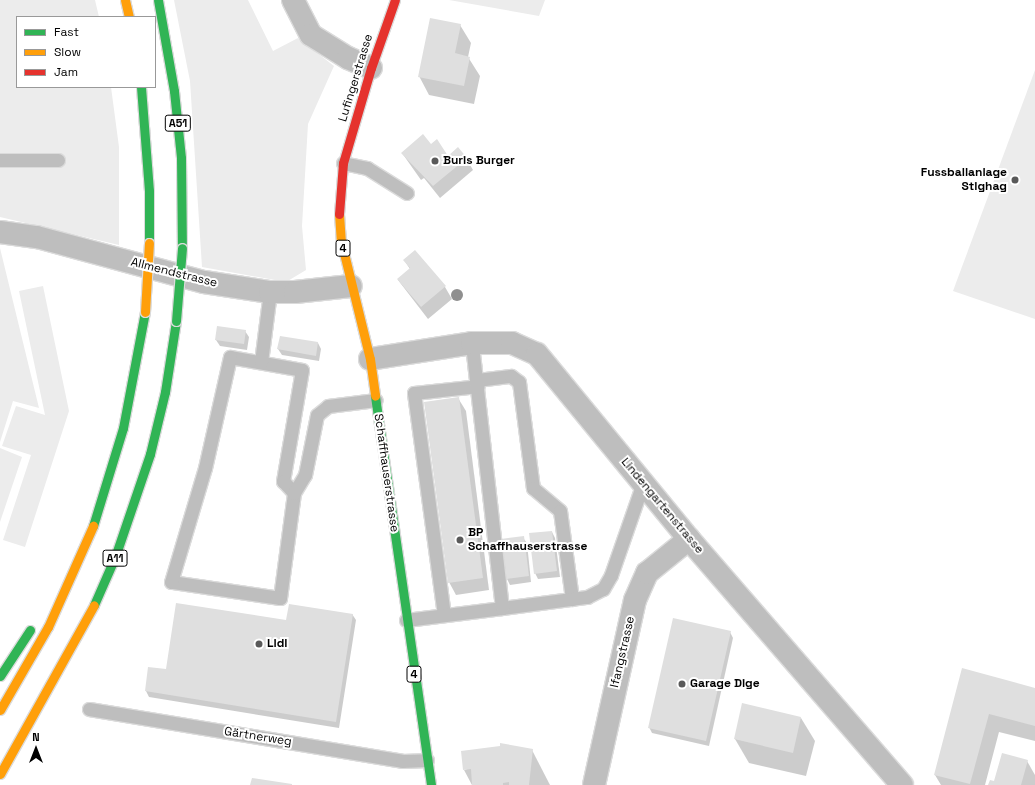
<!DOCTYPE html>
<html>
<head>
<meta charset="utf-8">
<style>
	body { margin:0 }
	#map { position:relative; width:1035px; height:785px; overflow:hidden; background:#fff; font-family:"Space Grotesk",sans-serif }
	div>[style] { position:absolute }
	.green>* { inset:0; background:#ececec }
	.shadow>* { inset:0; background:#0003 }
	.building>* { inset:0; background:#dfdfdf }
	.roads { filter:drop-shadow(1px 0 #dbdbdb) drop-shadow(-1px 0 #dbdbdb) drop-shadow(0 1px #dbdbdb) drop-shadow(0 -1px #dbdbdb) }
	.lane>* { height:13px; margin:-6.5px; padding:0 6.5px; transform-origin:6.5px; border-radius:6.5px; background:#bebebe }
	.street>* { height:22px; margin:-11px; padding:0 11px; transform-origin:11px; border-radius:11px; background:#bebebe }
	.fast>* { height:9px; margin:-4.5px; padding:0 4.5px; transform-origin:4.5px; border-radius:4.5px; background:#30b455 }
	.slow>* { height:9px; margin:-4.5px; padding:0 4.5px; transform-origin:4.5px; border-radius:4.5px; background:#ff9f0a }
	.jam>* { height:9px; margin:-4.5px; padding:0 4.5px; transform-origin:4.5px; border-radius:4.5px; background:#e5322d }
	.bridges { filter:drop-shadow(1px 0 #dbdbdb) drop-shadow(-1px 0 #dbdbdb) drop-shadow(0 1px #dbdbdb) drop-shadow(0 -1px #dbdbdb) }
	.fast-bridge>* { height:9px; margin:-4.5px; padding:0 4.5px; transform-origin:4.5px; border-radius:4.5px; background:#30b455 }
	.slow-bridge>* { height:9px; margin:-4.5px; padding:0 4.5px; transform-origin:4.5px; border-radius:4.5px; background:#ff9f0a }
	.trees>* { width:12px; height:12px; margin:-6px; border-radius:50%; background:#8f8f8f }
	.dots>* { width:11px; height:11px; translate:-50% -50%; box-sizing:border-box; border:2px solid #fff; border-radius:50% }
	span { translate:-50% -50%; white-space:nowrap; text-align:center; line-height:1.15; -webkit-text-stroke:4px #fff; paint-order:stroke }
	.shield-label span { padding:1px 3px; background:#fff; border:1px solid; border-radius:3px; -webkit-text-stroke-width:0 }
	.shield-label { font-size:11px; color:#000; font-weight:700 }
	.street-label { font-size:12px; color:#000 }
	.poi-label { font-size:12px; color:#000; font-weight:700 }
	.left { translate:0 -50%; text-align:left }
	.right { translate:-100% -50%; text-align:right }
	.legend { position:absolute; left:16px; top:16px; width:140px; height:72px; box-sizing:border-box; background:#fff; border:1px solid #999; margin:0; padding:5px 7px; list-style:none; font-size:12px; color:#000 }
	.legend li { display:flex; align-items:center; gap:8px; height:20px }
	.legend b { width:20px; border:1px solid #999 }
	.north { position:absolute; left:16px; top:729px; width:40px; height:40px; -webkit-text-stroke:3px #fff; paint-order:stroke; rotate:0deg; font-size:11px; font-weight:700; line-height:16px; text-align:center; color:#000 }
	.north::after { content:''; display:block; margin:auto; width:14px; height:18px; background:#000; clip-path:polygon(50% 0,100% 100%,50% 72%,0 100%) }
</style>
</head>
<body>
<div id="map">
	<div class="green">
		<div style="clip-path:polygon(0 0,95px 0,99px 17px,17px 17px,17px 87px,111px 87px,119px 147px,119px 245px,0 217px)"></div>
		<div style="clip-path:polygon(174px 0,248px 0,273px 51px,298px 38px,334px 66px,308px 124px,302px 226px,306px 270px,286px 282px,202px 267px,190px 81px)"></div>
		<div style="clip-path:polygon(449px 0,545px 0,539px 16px)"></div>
		<div style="clip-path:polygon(1035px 70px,1035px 319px,953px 291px)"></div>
		<div style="clip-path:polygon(0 248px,39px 408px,13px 401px,0 442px)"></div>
		<div style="clip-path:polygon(43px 286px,69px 411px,25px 547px,3px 540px,31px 455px,2px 446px,16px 406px,45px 415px,19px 291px)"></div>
		<div style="clip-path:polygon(0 448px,22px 457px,0 522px)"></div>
	</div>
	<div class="shadow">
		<div style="clip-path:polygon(460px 25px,471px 43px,468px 57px,480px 76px,474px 104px,429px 95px,419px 76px)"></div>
		<div style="clip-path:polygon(431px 145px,448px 157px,466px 158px,473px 170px,440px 198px,424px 178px,421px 180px,402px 153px)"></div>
		<div style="clip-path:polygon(404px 260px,445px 287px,452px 299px,428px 319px,398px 280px,410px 269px)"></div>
		<div style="clip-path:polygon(245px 331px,249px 337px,247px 350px,220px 346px,216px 340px)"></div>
		<div style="clip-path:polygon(318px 343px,321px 349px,319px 361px,282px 355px,278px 349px)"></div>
		<div style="clip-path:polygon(458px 398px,466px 411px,489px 590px,456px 595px,449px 582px)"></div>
		<div style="clip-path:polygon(552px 532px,555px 538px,560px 577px,538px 579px,535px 573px)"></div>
		<div style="clip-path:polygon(523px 538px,527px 543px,531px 582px,510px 585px,507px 579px)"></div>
		<div style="clip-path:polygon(352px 614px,356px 620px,339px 728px,149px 697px,146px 691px,149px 668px,166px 671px)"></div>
		<div style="clip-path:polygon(730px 632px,733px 638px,709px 746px,652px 733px,649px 727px)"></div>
		<div style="clip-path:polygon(963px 670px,1035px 689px,1035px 741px,999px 732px,985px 785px,941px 785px,935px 775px)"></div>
		<div style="clip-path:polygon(801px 718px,815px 741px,806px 776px,749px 763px,735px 739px)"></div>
		<div style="clip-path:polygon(532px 750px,550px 785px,472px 785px,464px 770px)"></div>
		<div style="clip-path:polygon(1027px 761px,1035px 775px,1035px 785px,990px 785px)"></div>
	</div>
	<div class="building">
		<div style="clip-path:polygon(430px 18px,461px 24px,455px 53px,470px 57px,464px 86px,418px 77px)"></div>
		<div style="clip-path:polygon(423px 134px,431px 144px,437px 139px,448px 156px,458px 147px,467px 158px,433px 186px,401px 153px)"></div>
		<div style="clip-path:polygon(415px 250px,446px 286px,421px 307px,397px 279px,410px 268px,403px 260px)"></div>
		<div style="clip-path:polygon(217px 326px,246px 330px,244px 344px,215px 340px)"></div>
		<div style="clip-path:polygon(280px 336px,318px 342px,316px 356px,277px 349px)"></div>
		<div style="clip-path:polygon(459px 397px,483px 578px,448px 583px,424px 402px)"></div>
		<div style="clip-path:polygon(552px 531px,557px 571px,534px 574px,529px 533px)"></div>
		<div style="clip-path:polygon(524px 536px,529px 576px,506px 579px,501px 539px)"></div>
		<div style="clip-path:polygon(176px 603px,286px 620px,289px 604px,353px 614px,336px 722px,145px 691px,148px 667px,166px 669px)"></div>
		<div style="clip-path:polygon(673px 618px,731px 631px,706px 741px,648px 728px)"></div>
		<div style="clip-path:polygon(962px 668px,1035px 688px,1035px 726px,989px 714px,970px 784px,934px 775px)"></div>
		<div style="clip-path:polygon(742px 703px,801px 717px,793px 753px,734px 739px)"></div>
		<div style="clip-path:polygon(500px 743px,533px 749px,529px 785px,509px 785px,509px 782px,503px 783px,503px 785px,472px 785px,471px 769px,463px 770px,461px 751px,500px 746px)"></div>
		<div style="clip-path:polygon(1002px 753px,1028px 760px,1021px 785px,988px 785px,990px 780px,994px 781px)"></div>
		<div style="clip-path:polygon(252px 778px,292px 784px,292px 785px,250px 785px)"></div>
	</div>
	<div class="roads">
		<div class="lane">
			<div style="left:0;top:160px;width:58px"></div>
			<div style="left:343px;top:163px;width:25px;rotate:12deg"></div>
			<div style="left:367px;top:168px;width:47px;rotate:32deg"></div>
			<div style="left:230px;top:357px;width:73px;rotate:10.2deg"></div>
			<div style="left:302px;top:370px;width:113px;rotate:99.7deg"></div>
			<div style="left:283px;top:481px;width:16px;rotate:47deg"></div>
			<div style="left:294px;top:493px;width:106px;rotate:97.6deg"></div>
			<div style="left:280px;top:598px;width:110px;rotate:-171.6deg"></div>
			<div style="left:171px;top:582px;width:119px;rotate:-73.4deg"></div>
			<div style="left:205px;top:468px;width:114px;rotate:-77.3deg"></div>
			<div style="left:261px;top:362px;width:71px;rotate:-82.7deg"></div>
			<div style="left:477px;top:380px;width:34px;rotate:-7deg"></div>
			<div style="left:511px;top:376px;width:10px;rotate:37deg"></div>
			<div style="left:519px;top:382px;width:107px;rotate:82.5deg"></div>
			<div style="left:533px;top:488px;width:35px;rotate:40deg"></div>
			<div style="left:560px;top:511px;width:89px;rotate:82.2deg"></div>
			<div style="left:294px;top:493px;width:21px;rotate:-59deg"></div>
			<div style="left:305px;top:475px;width:61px;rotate:-78.7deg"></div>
			<div style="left:317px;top:415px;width:14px;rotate:-39deg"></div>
			<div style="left:328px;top:406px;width:48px;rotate:-7.1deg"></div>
			<div style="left:502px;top:608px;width:86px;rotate:-7.4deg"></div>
			<div style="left:587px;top:597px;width:18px;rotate:-27deg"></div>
			<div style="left:603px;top:589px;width:16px;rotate:-60deg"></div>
			<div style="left:611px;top:575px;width:97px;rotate:-70.8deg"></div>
			<div style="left:444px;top:615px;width:224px;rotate:-97.7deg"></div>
			<div style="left:414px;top:393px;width:64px;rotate:-6.2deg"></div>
			<div style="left:406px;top:620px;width:97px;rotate:-7.1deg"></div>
			<div style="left:502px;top:608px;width:267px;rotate:-96.5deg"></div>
			<div style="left:89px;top:709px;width:317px;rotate:9.4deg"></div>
			<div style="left:402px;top:761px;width:25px;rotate:-2deg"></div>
		</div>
		<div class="street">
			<div style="left:293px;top:0;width:39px;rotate:63deg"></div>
			<div style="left:311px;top:35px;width:44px;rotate:31.9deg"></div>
			<div style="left:348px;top:58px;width:25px;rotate:23deg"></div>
			<div style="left:0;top:232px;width:37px;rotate:8deg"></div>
			<div style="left:37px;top:237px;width:173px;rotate:15.1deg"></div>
			<div style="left:204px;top:282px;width:67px;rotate:8.6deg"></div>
			<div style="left:270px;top:292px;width:25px"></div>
			<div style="left:295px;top:292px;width:56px;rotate:-6.1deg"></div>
			<div style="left:370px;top:359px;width:103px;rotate:-8.9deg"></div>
			<div style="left:472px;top:343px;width:40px"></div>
			<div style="left:512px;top:343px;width:27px;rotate:24deg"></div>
			<div style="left:537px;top:354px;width:239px;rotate:50.6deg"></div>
			<div style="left:689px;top:539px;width:325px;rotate:49.1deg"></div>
			<div style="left:594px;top:785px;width:189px;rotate:-77.5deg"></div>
			<div style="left:635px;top:600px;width:30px;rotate:-66deg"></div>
			<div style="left:647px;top:573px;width:54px;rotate:-39deg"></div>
		</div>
		<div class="fast">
			<div style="left:158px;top:0;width:92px;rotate:80deg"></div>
			<div style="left:174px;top:91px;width:67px;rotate:84deg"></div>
			<div style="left:181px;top:158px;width:90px;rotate:89.4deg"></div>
			<div style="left:141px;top:87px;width:104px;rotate:85.6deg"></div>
			<div style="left:149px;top:191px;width:52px;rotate:90deg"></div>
			<div style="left:375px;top:396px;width:393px;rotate:81.8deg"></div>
			<div style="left:93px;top:526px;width:102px;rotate:-73deg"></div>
			<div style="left:123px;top:428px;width:118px;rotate:-79.3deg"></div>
			<div style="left:94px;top:605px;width:52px;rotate:-66.4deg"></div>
			<div style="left:115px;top:557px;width:109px;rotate:-71.2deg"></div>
			<div style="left:150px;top:454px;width:64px;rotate:-76.4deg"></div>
			<div style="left:165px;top:392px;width:72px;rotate:-81.2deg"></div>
			<div style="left:0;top:676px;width:55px;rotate:-56.9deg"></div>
		</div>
		<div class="slow">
			<div style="left:125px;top:0;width:17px;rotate:77deg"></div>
			<div style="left:339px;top:214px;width:27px;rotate:86deg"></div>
			<div style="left:341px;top:241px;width:122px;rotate:76.2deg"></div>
			<div style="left:370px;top:359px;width:37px;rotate:82deg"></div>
			<div style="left:0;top:710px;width:96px;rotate:-60deg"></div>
			<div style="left:48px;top:627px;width:111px;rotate:-66deg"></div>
			<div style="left:0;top:774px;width:193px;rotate:-60.9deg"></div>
		</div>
		<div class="jam">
			<div style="left:339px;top:214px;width:51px;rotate:-85.5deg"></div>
			<div style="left:343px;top:163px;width:99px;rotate:-73.6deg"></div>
			<div style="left:371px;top:68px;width:72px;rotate:-70.6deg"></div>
		</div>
	</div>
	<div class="bridges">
		<div class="fast-bridge">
			<div style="left:176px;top:321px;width:73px;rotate:-85.3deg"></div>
		</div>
		<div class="slow-bridge">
			<div style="left:145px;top:312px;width:69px;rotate:-86.7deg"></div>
		</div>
	</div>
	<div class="trees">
		<div style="left:457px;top:295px"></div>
	</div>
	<div class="dots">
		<div style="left:435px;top:161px;background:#595959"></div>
		<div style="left:1015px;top:180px;background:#595959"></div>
		<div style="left:460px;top:540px;background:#595959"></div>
		<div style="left:259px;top:644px;background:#595959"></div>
		<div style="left:682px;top:684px;background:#595959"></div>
	</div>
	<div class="shield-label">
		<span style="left:178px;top:123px">A51</span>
		<span style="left:343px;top:248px">4</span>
		<span style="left:115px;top:558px">A11</span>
		<span style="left:414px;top:674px">4</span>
	</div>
	<div class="street-label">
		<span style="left:356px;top:78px;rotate:-73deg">Lufingerstrasse</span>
		<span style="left:174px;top:273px;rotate:14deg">Allmendstrasse</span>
		<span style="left:386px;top:473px;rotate:82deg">Schaffhauserstrasse</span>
		<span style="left:662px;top:506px;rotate:50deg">Lindengartenstrasse</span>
		<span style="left:623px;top:652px;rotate:-77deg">Ifangstrasse</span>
		<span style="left:258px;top:737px;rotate:9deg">Gärtnerweg</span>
	</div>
	<div class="poi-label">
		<span class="left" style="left:443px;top:161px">Buris Burger</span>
		<span class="right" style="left:1007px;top:180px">Fussballanlage<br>Stighag</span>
		<span class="left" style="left:468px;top:540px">BP<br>Schaffhauserstrasse</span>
		<span class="left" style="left:267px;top:644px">Lidl</span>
		<span class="left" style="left:690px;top:684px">Garage Dige</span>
	</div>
	<ul class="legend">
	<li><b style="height:5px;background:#30b455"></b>Fast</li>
	<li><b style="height:5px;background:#ff9f0a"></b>Slow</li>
	<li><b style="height:5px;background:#e5322d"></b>Jam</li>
	</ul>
	<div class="north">N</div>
</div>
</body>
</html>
